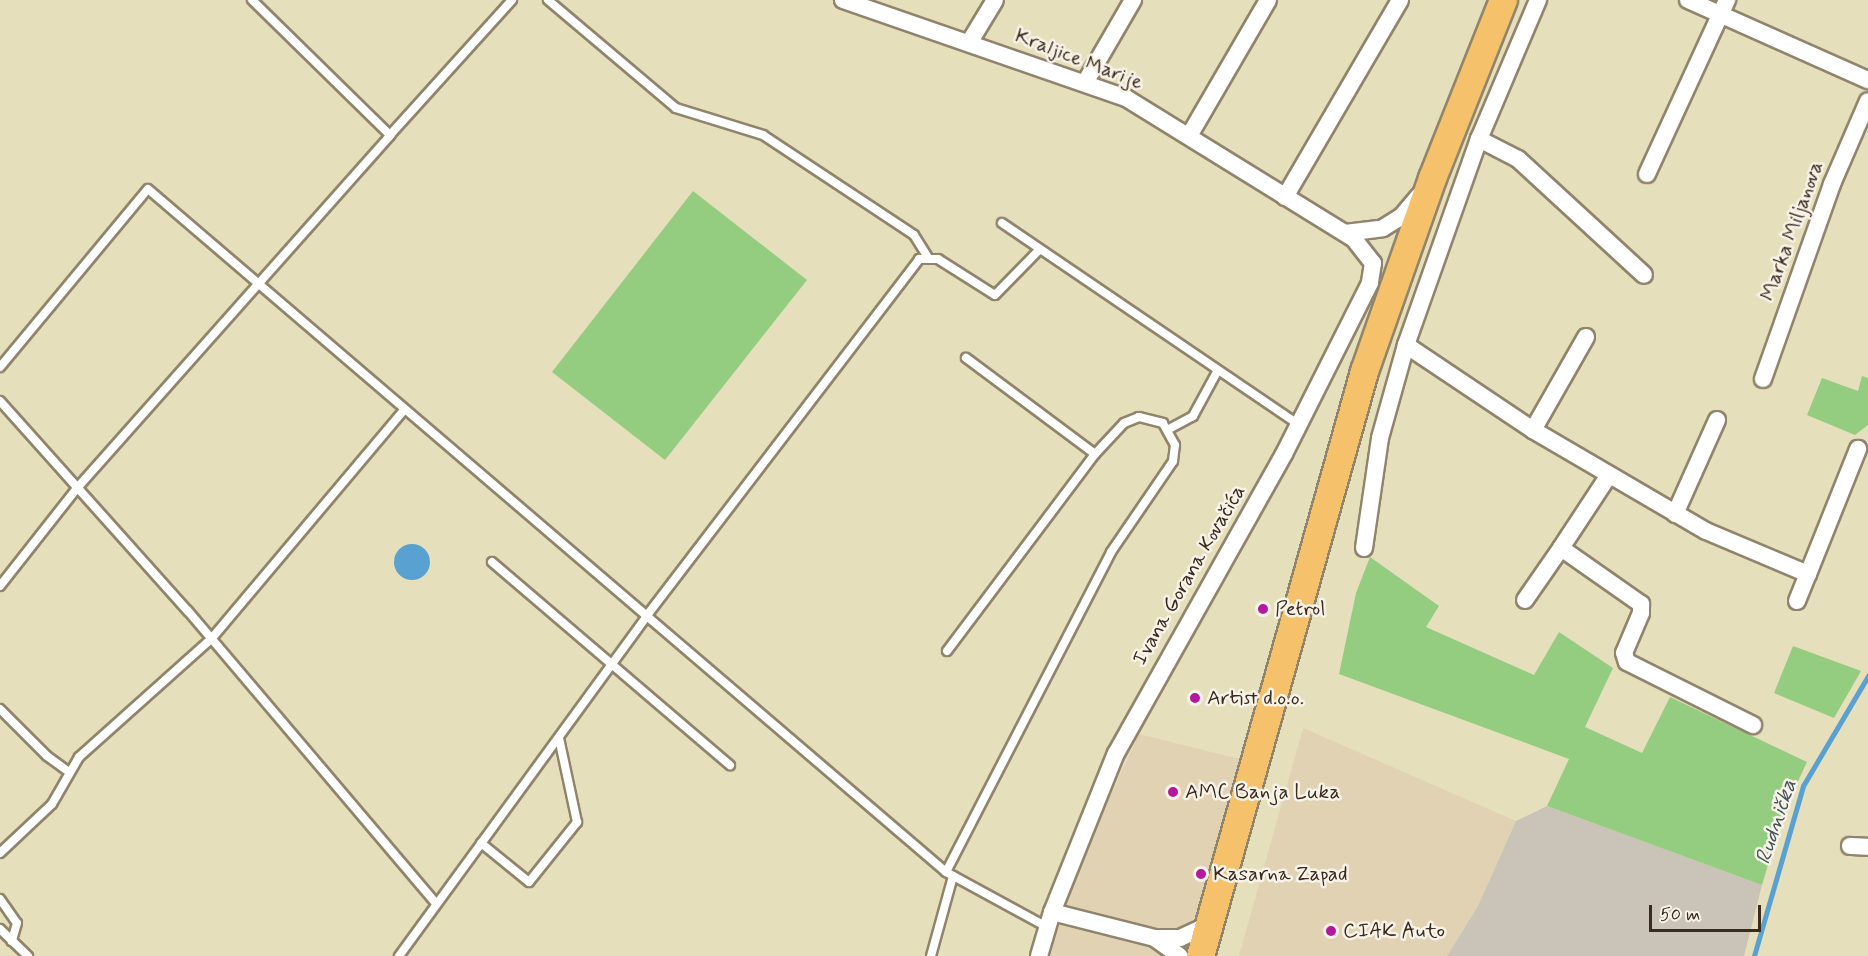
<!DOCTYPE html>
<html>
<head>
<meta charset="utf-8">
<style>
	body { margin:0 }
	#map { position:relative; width:1868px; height:956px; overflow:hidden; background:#e6dfbb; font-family:Mynerve,sans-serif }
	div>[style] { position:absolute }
	.built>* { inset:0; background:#e2d2b4 }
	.industrial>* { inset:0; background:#c9c3b8 }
	.green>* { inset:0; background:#94cd80 }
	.water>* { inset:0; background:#59a1d0 }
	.round { border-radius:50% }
	.stream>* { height:4.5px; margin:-2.25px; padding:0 2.25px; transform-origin:2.25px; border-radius:2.25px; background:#59a1d0 }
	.roads { filter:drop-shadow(2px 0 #90846c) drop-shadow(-2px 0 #90846c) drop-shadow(0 2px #90846c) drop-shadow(0 -2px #90846c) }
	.lane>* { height:8px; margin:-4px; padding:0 4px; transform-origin:4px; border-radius:4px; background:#fff }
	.street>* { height:16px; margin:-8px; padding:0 8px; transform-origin:8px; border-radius:8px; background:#fff }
	.primary>* { height:27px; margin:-13.5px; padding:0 13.5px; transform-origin:13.5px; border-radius:13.5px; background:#f5c16b }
	.dots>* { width:16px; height:16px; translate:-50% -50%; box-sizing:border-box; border:3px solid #f7f3e8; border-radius:50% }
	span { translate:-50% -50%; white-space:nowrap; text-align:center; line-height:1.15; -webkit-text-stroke:5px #f7f3e8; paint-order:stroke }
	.street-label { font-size:21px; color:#3b2a1e }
	.poi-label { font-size:21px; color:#3b2a1e }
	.left { translate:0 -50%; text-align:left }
	.water-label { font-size:22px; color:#46545c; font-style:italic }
	.scale { position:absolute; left:1649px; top:905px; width:112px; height:27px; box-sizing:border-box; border:3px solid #3b2a1e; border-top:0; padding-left:8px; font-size:18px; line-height:21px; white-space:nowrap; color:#3b2a1e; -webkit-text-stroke:4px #f7f3e8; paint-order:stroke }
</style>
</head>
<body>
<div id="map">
	<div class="built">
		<div style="clip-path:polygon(1303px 728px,1516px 821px,1478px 906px,1447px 956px,1239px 956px)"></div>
		<div style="clip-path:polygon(1139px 734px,1239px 759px,1217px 852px,1197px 915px,1189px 925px,1171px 934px,1063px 909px,1083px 855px)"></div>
		<div style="clip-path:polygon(1055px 924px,1147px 946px,1166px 956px,1047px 956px)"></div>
	</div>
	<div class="industrial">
		<div style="clip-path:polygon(1547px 806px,1762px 885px,1744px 956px,1447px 956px,1478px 906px,1516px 821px)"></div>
	</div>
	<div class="green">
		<div style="clip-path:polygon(693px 191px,807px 280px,665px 460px,552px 372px)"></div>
		<div style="clip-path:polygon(1862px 376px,1868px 378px,1868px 425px,1855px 435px,1807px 415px,1822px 378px,1858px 391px)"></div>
		<div style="clip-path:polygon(1370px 557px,1439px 606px,1426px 627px,1534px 675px,1559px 632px,1613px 668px,1585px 727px,1642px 753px,1670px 697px,1807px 762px,1784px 811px,1762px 885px,1547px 806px,1569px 759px,1339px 674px,1356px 593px)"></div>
		<div style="clip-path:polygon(1793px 646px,1861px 671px,1834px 718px,1774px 693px)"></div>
	</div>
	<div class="water">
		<div class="round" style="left:394px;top:544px;width:36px;height:36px"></div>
	</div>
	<div class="stream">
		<div style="left:1754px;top:956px;width:177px;rotate:-73.9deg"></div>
		<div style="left:1803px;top:786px;width:128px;rotate:-59.4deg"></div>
	</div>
	<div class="roads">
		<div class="lane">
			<div style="left:548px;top:0;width:167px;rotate:40.2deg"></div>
			<div style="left:676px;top:108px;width:91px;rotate:17.2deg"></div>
			<div style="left:763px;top:135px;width:181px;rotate:33.5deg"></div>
			<div style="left:914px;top:235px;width:26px;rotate:58deg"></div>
			<div style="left:390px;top:135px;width:182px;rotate:-47.9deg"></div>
			<div style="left:1002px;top:223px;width:359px;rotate:34.2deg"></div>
			<div style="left:0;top:367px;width:231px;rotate:-50.3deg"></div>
			<div style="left:148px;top:189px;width:1050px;rotate:40.56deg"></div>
			<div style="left:946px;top:872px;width:360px;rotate:-62.7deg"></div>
			<div style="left:1111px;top:552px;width:110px;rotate:-55.7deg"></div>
			<div style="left:1173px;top:461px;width:16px;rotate:-83deg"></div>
			<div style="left:1175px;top:445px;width:25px;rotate:-119deg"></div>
			<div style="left:1163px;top:423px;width:25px;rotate:-166deg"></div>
			<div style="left:1139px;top:417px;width:16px;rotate:158deg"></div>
			<div style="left:1124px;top:423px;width:42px;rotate:133.1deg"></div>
			<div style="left:0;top:401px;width:282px;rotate:48.2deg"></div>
			<div style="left:188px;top:611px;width:383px;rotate:49.7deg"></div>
			<div style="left:1169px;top:429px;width:27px;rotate:-28deg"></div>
			<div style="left:1193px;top:416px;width:52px;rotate:-61.5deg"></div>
			<div style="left:492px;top:562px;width:313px;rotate:40.5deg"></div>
			<div style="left:0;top:586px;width:126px;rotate:-51.8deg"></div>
			<div style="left:78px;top:487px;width:470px;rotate:-48.4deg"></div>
			<div style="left:390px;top:135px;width:193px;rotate:-135.6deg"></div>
			<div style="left:947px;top:651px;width:246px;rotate:-53.1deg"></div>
			<div style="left:1095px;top:454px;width:161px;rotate:-143.3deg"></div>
			<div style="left:0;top:709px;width:66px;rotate:45deg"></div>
			<div style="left:47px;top:756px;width:27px;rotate:36deg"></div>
			<div style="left:481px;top:843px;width:62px;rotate:39.1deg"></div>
			<div style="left:529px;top:882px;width:77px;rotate:-51.3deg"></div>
			<div style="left:577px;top:822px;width:86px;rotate:-102.1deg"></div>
			<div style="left:0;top:853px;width:71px;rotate:-43.3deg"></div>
			<div style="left:52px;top:804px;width:54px;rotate:-60.1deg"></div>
			<div style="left:79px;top:757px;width:178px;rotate:-41.8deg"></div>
			<div style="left:212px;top:638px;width:298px;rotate:-49.9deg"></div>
			<div style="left:946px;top:872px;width:115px;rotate:28.6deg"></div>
			<div style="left:0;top:899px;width:29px;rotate:55deg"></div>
			<div style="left:17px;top:923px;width:19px;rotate:106deg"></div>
			<div style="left:0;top:929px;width:39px;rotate:44deg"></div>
			<div style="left:399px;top:956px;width:423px;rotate:-53.9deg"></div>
			<div style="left:648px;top:614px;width:447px;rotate:-52.6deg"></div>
			<div style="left:919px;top:259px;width:19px"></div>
			<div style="left:938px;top:259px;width:67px;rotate:32.3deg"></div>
			<div style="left:995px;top:295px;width:64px;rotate:-45.6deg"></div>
			<div style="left:931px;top:956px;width:83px;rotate:-74.6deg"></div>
		</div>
		<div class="street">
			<div style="left:843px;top:0;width:299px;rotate:19.1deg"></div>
			<div style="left:1126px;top:98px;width:268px;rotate:31.7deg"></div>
			<div style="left:1354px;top:239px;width:31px;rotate:52deg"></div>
			<div style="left:1373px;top:263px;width:20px;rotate:99deg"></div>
			<div style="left:1370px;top:283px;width:191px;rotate:116.7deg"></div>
			<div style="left:1284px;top:454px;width:343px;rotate:119.3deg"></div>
			<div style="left:1116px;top:753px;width:171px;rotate:111.9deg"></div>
			<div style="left:1052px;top:912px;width:46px;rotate:106.5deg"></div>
			<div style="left:1688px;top:0;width:197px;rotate:24deg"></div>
			<div style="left:969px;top:43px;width:50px;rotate:-58.8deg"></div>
			<div style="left:1086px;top:81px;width:94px;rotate:-59.9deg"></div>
			<div style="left:1189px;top:136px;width:157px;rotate:-59.8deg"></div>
			<div style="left:1479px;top:139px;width:44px;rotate:27.1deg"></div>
			<div style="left:1518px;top:159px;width:171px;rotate:42.6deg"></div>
			<div style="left:1647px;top:174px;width:192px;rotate:-65.3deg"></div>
			<div style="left:1285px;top:197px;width:228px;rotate:-59.7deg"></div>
			<div style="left:1345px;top:233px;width:38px;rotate:-7deg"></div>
			<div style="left:1383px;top:228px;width:22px;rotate:-32deg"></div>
			<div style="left:1402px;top:216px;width:26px;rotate:-50deg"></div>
			<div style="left:1406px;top:345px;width:153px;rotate:33.8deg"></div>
			<div style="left:1533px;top:430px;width:200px;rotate:30.3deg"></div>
			<div style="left:1706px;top:531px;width:111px;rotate:22.9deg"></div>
			<div style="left:1808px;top:574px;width:135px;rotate:-68.2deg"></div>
			<div style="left:1763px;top:379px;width:207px;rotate:-70.5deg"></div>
			<div style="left:1832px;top:184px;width:90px;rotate:-66.6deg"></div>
			<div style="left:1533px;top:430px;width:107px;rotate:-60.3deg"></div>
			<div style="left:1609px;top:475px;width:87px;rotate:123.3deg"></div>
			<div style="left:1561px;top:548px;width:98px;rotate:35deg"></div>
			<div style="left:1641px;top:604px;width:9px;rotate:90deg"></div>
			<div style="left:1641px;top:613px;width:43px;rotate:113deg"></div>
			<div style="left:1624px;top:653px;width:9px;rotate:72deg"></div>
			<div style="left:1627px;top:662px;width:141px;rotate:26.6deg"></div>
			<div style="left:1675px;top:514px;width:103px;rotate:-65.9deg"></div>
			<div style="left:1364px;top:548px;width:111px;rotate:-81.7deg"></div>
			<div style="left:1380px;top:438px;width:97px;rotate:-74.4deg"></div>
			<div style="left:1406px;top:345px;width:219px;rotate:-70.5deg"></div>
			<div style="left:1479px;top:139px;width:151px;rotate:-67deg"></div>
			<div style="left:1525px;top:600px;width:63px;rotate:-55.3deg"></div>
			<div style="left:1797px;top:601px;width:29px;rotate:-68deg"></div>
			<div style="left:1850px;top:846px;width:18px;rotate:3deg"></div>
			<div style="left:1052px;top:912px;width:106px;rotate:14.2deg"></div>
			<div style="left:1155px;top:938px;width:25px"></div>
			<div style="left:1180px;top:938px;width:31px;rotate:-25deg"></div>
			<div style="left:1156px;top:939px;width:29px;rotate:36deg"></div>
		</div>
		<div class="primary">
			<div style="left:1200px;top:956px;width:608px;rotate:-74.34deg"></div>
			<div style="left:1364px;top:371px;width:205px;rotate:-70.6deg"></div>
			<div style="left:1432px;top:178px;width:192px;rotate:-68.3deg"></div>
		</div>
	</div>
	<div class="dots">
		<div style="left:1263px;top:609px;background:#b5179e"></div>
		<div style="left:1195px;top:698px;background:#b5179e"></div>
		<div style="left:1173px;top:792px;background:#b5179e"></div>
		<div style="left:1201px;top:874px;background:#b5179e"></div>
		<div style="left:1331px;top:931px;background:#b5179e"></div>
	</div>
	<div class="street-label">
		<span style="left:1079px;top:59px;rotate:21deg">Kraljice Marije</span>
		<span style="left:1792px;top:231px;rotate:-70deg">Marka Miljanova</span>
		<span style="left:1189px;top:575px;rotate:-60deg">Ivana Gorana Kovačića</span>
	</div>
	<div class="poi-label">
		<span class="left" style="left:1275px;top:609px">Petrol</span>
		<span class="left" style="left:1207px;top:698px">Artist d.o.o.</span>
		<span class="left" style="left:1185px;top:792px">AMC Banja Luka</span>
		<span class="left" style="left:1213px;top:874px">Kasarna Zapad</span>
		<span class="left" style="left:1343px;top:931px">CIAK Auto</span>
	</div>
	<div class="water-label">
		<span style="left:1777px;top:822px;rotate:-72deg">Rudnička</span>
	</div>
	<div class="scale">50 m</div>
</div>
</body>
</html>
